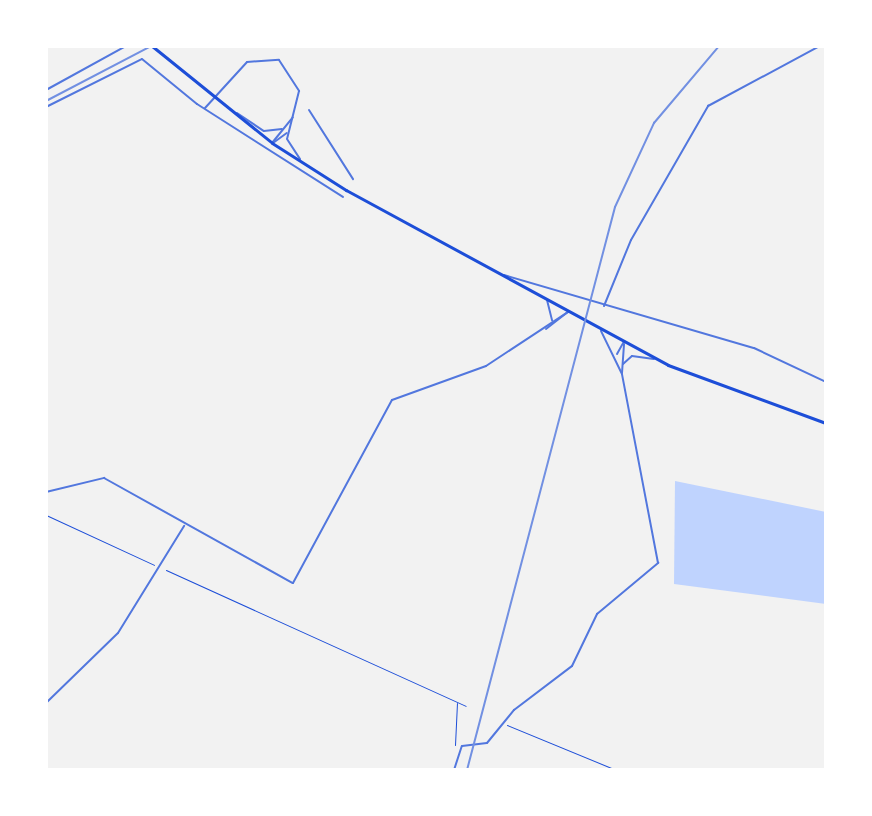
<!DOCTYPE html>
<html>
<head>
<meta charset="utf-8">
<style>
	body { margin:0 }
	#map { position:relative; width:872px; height:816px; overflow:hidden; background:#f2f2f2; font-family:"Fira Sans Condensed",sans-serif }
	div>[style] { position:absolute }
	.water>* { inset:0; background:#bfd3fe }
	.path>* { height:1px; margin:-0.5px; padding:0 0.5px; transform-origin:0.5px; border-radius:0.5px; background:#1d4ed8 }
	.minor>* { height:2px; margin:-1px; padding:0 1px; transform-origin:1px; border-radius:1px; background:#5277de }
	.secondary>* { height:3px; margin:-1.5px; padding:0 1.5px; transform-origin:1.5px; border-radius:1.5px; background:#1d4ed8 }
	.rail>* { height:2px; margin:-1px; padding:0 1px; transform-origin:1px; border-radius:1px; background:#7290e2 }
	span { translate:-50% -50%; white-space:nowrap; text-align:center; line-height:1.15; -webkit-text-stroke:6px #fff; paint-order:stroke }
	.frame { position:absolute; inset:0; border:48px solid #fff; pointer-events:none }
</style>
</head>
<body>
<div id="map">
	<div class="water">
		<div style="clip-path:polygon(675px 481px,826px 512px,826px 604px,674px 584px)"></div>
	</div>
	<div class="path">
		<div style="left:46px;top:515px;width:119px;rotate:24.8deg"></div>
		<div style="left:166px;top:570px;width:329px;rotate:24.4deg"></div>
		<div style="left:507px;top:725px;width:118px;rotate:22.4deg"></div>
		<div style="left:455px;top:745px;width:42px;rotate:-87.3deg"></div>
	</div>
	<div class="minor">
		<div style="left:46px;top:90px;width:91px;rotate:-28.8deg"></div>
		<div style="left:46px;top:107px;width:107px;rotate:-26.6deg"></div>
		<div style="left:142px;top:59px;width:71px;rotate:39.3deg"></div>
		<div style="left:197px;top:104px;width:173px;rotate:32.5deg"></div>
		<div style="left:205px;top:108px;width:62px;rotate:-47.6deg"></div>
		<div style="left:247px;top:62px;width:32px;rotate:-4deg"></div>
		<div style="left:279px;top:60px;width:37px;rotate:57deg"></div>
		<div style="left:299px;top:91px;width:49px;rotate:104deg"></div>
		<div style="left:287px;top:139px;width:24px;rotate:57deg"></div>
		<div style="left:309px;top:110px;width:82px;rotate:57.5deg"></div>
		<div style="left:237px;top:113px;width:32px;rotate:34deg"></div>
		<div style="left:264px;top:131px;width:18px;rotate:-6deg"></div>
		<div style="left:272px;top:143px;width:33px;rotate:-51deg"></div>
		<div style="left:273px;top:143px;width:17px;rotate:-36deg"></div>
		<div style="left:504px;top:275px;width:260px;rotate:16.3deg"></div>
		<div style="left:754px;top:348px;width:80px;rotate:25.3deg"></div>
		<div style="left:547px;top:300px;width:21px;rotate:76deg"></div>
		<div style="left:604px;top:306px;width:71px;rotate:-67.8deg"></div>
		<div style="left:631px;top:240px;width:155px;rotate:-60.1deg"></div>
		<div style="left:708px;top:106px;width:127px;rotate:-28.2deg"></div>
		<div style="left:546px;top:329px;width:28px;rotate:-38deg"></div>
		<div style="left:617px;top:354px;width:13px;rotate:-61deg"></div>
		<div style="left:623px;top:364px;width:12px;rotate:-42deg"></div>
		<div style="left:632px;top:356px;width:22px;rotate:8deg"></div>
		<div style="left:622px;top:373px;width:29px;rotate:-86deg"></div>
		<div style="left:46px;top:492px;width:60px;rotate:-13.6deg"></div>
		<div style="left:104px;top:478px;width:216px;rotate:29.1deg"></div>
		<div style="left:293px;top:583px;width:208px;rotate:-61.6deg"></div>
		<div style="left:392px;top:400px;width:100px;rotate:-19.9deg"></div>
		<div style="left:486px;top:366px;width:98px;rotate:-33.4deg"></div>
		<div style="left:46px;top:703px;width:100px;rotate:-44.2deg"></div>
		<div style="left:118px;top:633px;width:126px;rotate:-58.3deg"></div>
		<div style="left:454px;top:770px;width:25px;rotate:-72deg"></div>
		<div style="left:462px;top:746px;width:25px;rotate:-7deg"></div>
		<div style="left:487px;top:743px;width:43px;rotate:-50.7deg"></div>
		<div style="left:514px;top:710px;width:73px;rotate:-37.2deg"></div>
		<div style="left:572px;top:666px;width:58px;rotate:-64.3deg"></div>
		<div style="left:597px;top:614px;width:80px;rotate:-39.9deg"></div>
		<div style="left:658px;top:563px;width:192px;rotate:-100.8deg"></div>
		<div style="left:622px;top:374px;width:48px;rotate:-116deg"></div>
	</div>
	<div class="secondary">
		<div style="left:152px;top:46px;width:154px;rotate:38.9deg"></div>
		<div style="left:272px;top:143px;width:88px;rotate:32.4deg"></div>
		<div style="left:346px;top:190px;width:366px;rotate:28.5deg"></div>
		<div style="left:668px;top:365px;width:168px;rotate:20.2deg"></div>
	</div>
	<div class="rail">
		<div style="left:46px;top:101px;width:119px;rotate:-27.6deg"></div>
		<div style="left:467px;top:770px;width:582px;rotate:-75.27deg"></div>
		<div style="left:615px;top:207px;width:93px;rotate:-65.1deg"></div>
		<div style="left:654px;top:123px;width:101px;rotate:-49.8deg"></div>
	</div>
	<div class="frame"></div>
</div>
</body>
</html>
